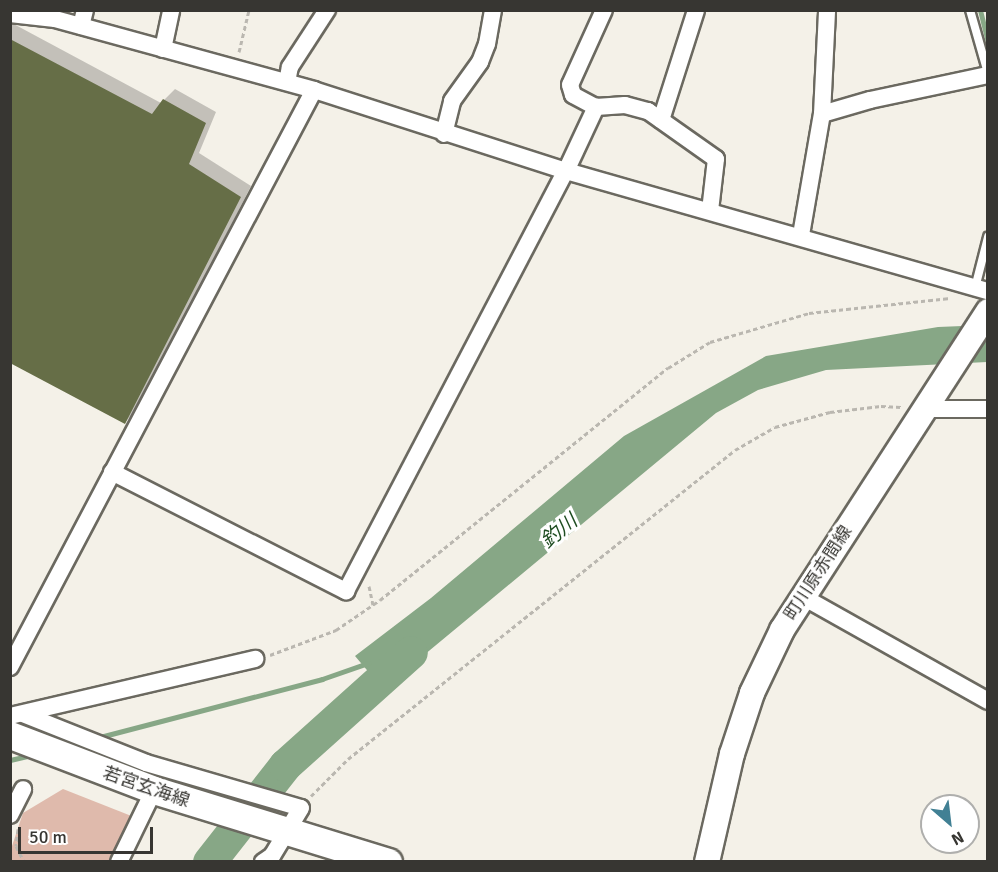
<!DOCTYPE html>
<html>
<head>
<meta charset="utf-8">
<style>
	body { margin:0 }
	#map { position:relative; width:998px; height:872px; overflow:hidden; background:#f4f1e8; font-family:Signika,"Noto Sans JP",sans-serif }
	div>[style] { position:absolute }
	.green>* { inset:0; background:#dfbaac }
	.water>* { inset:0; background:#87a786 }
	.shadow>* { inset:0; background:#0003 }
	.stream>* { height:5px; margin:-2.5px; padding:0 2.5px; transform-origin:2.5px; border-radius:2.5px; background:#87a786 }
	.river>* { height:33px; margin:-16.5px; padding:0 16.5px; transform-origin:16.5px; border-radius:16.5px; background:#87a786 }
	.building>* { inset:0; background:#666e47 }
	.path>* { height:3px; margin-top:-1.5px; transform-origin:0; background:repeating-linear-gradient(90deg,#bab7b0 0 4.5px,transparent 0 7.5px) }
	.roads { filter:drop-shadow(2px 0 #6b6960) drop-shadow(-2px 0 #6b6960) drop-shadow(0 2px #6b6960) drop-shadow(0 -2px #6b6960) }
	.lane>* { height:8px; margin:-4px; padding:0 4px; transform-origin:4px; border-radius:4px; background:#fff }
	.street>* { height:16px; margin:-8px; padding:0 8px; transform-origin:8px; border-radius:8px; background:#fff }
	.secondary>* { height:24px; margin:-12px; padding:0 12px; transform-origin:12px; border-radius:12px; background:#fff }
	.primary>* { height:27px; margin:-13.5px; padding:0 13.5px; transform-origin:13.5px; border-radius:13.5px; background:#fff }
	span { translate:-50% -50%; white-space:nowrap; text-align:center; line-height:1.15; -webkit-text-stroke:6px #fff; paint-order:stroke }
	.street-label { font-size:18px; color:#373632 }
	.water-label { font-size:20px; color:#1f4d21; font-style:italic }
	.frame { position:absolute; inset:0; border:12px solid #373632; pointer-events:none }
	.north { position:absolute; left:920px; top:794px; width:60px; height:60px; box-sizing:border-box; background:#fff; border:2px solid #afafad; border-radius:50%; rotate:152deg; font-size:16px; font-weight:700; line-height:24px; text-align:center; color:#373632 }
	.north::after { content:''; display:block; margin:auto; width:21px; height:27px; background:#418094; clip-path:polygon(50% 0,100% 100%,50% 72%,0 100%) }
	.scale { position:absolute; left:18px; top:827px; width:135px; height:27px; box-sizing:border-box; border:3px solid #373632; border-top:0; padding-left:8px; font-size:18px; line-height:21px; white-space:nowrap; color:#373632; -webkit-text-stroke:4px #fff; paint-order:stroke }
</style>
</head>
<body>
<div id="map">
	<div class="green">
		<div style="clip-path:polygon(63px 789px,134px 817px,109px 861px,11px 862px,11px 849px,23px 813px)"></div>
	</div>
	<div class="water">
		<div style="clip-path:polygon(987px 325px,987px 362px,826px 370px,758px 390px,716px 413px,383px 689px,355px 656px,431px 598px,624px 436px,766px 356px,938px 327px)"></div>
	</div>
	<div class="shadow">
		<div style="clip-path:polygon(10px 22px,161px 103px,175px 89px,216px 112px,199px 153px,251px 186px,136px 411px,125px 422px,10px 361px)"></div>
	</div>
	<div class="stream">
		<div style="left:980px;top:10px;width:32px;rotate:76deg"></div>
		<div style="left:96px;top:738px;width:234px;rotate:-14.6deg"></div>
		<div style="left:322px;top:679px;width:49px;rotate:-19.2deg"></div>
		<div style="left:10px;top:760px;width:23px;rotate:-13deg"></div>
	</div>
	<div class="river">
		<div style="left:209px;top:862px;width:123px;rotate:-51.9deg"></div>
		<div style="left:285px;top:765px;width:169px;rotate:-41.9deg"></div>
	</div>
	<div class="building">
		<div style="clip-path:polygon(10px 39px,152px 114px,163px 99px,206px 123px,189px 164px,241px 197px,125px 424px,10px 363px)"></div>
	</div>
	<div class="path">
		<div style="left:239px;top:52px;width:43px;rotate:-76.6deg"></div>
		<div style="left:369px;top:586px;width:19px;rotate:78deg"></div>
		<div style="left:270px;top:655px;width:71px;rotate:-20.7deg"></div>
		<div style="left:336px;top:630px;width:53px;rotate:-34.3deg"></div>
		<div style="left:380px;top:600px;width:370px;rotate:-38.9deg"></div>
		<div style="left:668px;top:368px;width:49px;rotate:-31.8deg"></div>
		<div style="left:710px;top:342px;width:103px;rotate:-16.3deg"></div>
		<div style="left:809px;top:313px;width:142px;rotate:-6.1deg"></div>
		<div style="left:311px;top:796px;width:52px;rotate:-45deg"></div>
		<div style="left:348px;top:759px;width:495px;rotate:-38.6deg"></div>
		<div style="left:735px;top:450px;width:46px;rotate:-29.9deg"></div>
		<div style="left:775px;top:427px;width:57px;rotate:-15.3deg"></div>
		<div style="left:830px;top:412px;width:51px;rotate:-6.7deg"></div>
		<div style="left:881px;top:406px;width:20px;rotate:3deg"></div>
		<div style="left:18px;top:829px;width:17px;rotate:97deg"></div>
		<div style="left:16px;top:846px;width:18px;rotate:63deg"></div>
		<div style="left:54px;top:862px;width:9px"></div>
	</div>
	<div class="roads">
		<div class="lane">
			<div style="left:970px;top:10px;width:66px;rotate:74.1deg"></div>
			<div style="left:975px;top:288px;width:53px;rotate:-75.7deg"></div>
		</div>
		<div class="street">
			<div style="left:604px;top:10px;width:82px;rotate:114.4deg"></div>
			<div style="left:570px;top:85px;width:10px;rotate:73deg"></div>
			<div style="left:573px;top:95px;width:26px;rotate:28deg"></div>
			<div style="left:596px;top:107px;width:29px;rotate:-4deg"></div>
			<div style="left:625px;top:105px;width:24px;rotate:15deg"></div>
			<div style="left:648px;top:111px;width:83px;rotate:35.2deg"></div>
			<div style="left:716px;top:159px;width:52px;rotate:96.6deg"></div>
			<div style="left:10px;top:14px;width:45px;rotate:6.3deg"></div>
			<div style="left:55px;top:19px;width:269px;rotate:15.3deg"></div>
			<div style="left:314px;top:90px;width:265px;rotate:17.8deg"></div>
			<div style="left:566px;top:171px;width:439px;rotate:15.9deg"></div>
			<div style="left:81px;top:26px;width:16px;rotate:-76deg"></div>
			<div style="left:163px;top:49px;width:40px;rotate:-78deg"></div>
			<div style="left:287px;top:82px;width:15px;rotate:-79deg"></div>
			<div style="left:290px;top:67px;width:68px;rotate:-57deg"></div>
			<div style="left:822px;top:114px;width:50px;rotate:-16.3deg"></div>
			<div style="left:870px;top:100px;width:121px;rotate:-12deg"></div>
			<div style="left:661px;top:120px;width:115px;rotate:-72.3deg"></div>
			<div style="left:444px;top:134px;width:34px;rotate:-76deg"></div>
			<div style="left:452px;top:101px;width:48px;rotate:-54.3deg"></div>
			<div style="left:480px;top:62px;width:19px;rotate:-69deg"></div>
			<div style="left:487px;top:44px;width:35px;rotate:-80deg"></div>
			<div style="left:801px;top:235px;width:123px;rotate:-80.2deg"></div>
			<div style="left:822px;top:114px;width:104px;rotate:-87.2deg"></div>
			<div style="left:924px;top:409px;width:64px"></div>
			<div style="left:112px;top:472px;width:263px;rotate:27deg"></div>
			<div style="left:346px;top:591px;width:474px;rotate:-62.4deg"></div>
			<div style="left:566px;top:171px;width:71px;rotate:-64.9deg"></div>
			<div style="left:803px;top:597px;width:212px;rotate:29.3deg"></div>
			<div style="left:10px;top:667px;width:652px;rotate:-62.22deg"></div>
			<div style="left:23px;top:714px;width:132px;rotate:21.7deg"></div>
			<div style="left:146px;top:763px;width:161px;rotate:16.2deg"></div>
			<div style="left:301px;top:808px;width:56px;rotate:121.1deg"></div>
			<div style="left:272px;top:856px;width:11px;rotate:146deg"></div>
			<div style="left:10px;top:716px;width:252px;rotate:-13.1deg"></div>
			<div style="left:10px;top:815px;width:29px;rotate:-63deg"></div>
			<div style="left:119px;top:862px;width:80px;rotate:-64.1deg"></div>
		</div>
		<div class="secondary">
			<div style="left:707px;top:862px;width:111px;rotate:-77deg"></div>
			<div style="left:732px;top:754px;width:64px;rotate:-71.8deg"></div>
			<div style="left:752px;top:693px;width:70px;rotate:-64.5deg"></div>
			<div style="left:782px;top:630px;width:380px;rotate:-57.1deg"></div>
		</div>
		<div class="primary">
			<div style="left:10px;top:735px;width:154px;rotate:20.9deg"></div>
			<div style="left:154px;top:790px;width:245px;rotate:17.1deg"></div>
		</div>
	</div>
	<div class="street-label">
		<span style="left:818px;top:573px;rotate:-57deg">町川原赤間線</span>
		<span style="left:146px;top:787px;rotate:19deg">若宮玄海線</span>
	</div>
	<div class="water-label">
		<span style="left:559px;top:531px;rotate:-39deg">釣川</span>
	</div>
	<div class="frame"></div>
	<div class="north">N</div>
	<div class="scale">50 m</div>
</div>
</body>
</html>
